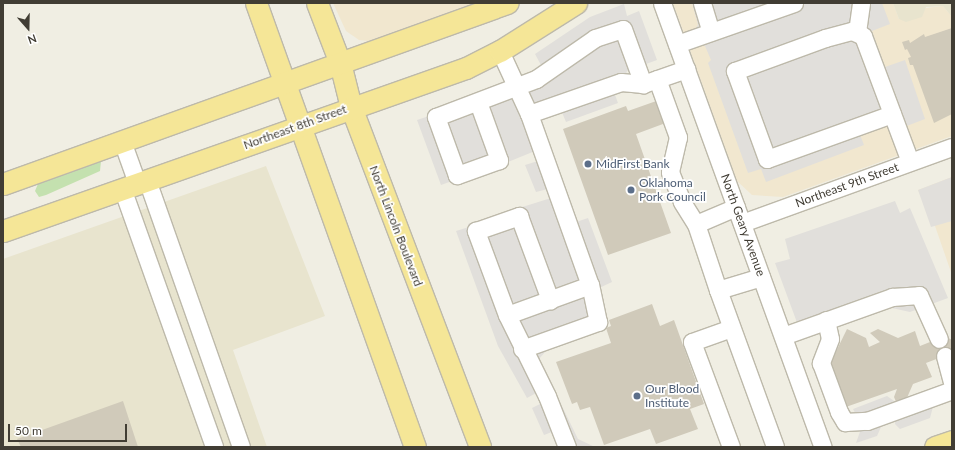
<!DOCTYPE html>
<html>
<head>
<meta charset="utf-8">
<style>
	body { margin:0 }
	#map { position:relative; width:955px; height:450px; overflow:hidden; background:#f0eee3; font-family:Lato,sans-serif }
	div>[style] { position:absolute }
	.commercial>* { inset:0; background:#f1e7cf }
	.education>* { inset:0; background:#e8e4ce }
	.green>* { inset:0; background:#c4e1af }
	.parking>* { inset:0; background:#e1dfdb }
	.building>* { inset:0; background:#d0caba }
	.roads { filter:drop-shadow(1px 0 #bdb9aa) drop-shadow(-1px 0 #bdb9aa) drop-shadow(0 1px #bdb9aa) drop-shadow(0 -1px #bdb9aa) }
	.minor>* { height:17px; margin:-8.5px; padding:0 8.5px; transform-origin:8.5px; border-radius:8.5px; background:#fff }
	.major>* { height:21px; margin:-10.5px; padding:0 10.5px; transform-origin:10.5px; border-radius:10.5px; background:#f5e697 }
	.dots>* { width:11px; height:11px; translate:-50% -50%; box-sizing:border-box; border:2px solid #fff; border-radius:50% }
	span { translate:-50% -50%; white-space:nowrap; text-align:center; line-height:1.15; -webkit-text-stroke:3.5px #fff; paint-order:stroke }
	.street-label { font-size:12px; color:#413d34 }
	.service-label { font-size:12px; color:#4e5e75 }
	.left { translate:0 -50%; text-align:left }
	.frame { position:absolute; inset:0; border:4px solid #413d34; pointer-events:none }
	.north { position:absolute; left:8px; top:8px; width:40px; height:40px; -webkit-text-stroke:3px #fff; paint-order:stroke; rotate:160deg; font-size:11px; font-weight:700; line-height:16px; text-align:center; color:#413d34 }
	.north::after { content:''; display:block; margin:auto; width:14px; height:18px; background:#413d34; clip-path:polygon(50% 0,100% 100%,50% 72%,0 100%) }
	.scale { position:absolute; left:8px; top:424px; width:119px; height:18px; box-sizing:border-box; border:2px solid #413d34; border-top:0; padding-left:5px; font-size:12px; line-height:14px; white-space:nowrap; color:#413d34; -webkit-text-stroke:3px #fff; paint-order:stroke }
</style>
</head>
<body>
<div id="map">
	<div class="commercial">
		<div style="clip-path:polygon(333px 3px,478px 3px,369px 41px,359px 40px,346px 31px)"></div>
		<div style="clip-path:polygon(673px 3px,893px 3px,899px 19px,926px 8px,943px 6px,952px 17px,952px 136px,783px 197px,752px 195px,737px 181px)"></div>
		<div style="clip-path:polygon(952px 177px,952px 275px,935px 226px,918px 190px)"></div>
	</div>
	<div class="education">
		<div style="clip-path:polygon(893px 3px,952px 3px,952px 17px,943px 6px,926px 7px,922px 17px,906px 22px,899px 19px)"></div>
		<div style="clip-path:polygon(266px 166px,325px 316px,233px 350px,267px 447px,3px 447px,3px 259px)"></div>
	</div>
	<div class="green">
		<div style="clip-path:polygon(95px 160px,101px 161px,100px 171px,46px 195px,39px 197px,35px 191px,40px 179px)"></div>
	</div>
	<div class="parking">
		<div style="clip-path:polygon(692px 3px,882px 3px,890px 24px,872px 31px,885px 67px,905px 60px,925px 119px,891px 132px,887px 122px,859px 132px,864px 145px,766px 182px,761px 169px,748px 173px,708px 63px,711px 60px,705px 46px,701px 45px,695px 29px,698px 25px)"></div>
		<div style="clip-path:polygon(624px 4px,627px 16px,639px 11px,657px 60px,627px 71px,621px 90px,614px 92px,618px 103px,566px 122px,561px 110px,539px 119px,576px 222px,588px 218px,612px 282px,597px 289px,605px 324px,551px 345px,539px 359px,578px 439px,595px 447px,560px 447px,557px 430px,544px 435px,532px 408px,544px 402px,538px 392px,527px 398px,498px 346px,456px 231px,469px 227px,468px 224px,551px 198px,548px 189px,536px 192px,525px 165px,538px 161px,535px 151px,454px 184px,452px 181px,441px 185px,417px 120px,429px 116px,428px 112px,502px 86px,542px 67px,535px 54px,590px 17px)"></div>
		<div style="clip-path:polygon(952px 177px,952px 221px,931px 227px,918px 190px)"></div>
		<div style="clip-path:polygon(895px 201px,900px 213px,910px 208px,948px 298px,910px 312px,883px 306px,802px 336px,775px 263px,790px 259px,785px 239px)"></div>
		<div style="clip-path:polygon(887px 396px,897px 403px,934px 403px,930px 418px,900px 429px,895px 424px,896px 416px,885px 418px,877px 436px,856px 443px,862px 426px,853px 409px)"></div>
	</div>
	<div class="building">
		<div style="clip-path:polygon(952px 28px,952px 114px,934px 123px,913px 65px,910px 65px,908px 58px,911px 57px,907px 49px,905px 50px,902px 42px,909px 40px,910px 43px,924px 34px,925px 37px)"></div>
		<div style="clip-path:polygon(662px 99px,671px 121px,636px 134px,671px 233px,608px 255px,563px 129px,626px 106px,628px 111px)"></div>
		<div style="clip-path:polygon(652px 304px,660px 326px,674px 320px,704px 404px,690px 409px,698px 429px,656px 444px,650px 429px,604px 445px,590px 407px,580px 410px,577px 402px,572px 404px,556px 362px,611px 343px,606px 328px,611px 326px,609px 320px)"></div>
		<div style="clip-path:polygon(847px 329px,866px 338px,869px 347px,880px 342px,870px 333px,878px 329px,898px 338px,915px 331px,920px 346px,945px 336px,952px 340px,952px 353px,926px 363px,932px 377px,913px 384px,906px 400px,897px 404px,894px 397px,897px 389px,843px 408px,828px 368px)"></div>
		<div style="clip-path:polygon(123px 401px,138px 447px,21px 447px,17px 439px)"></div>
	</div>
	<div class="roads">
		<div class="minor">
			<div style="left:662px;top:3px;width:472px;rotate:70.1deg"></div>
			<div style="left:702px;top:3px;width:30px;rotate:73deg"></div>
			<div style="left:857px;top:32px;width:29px;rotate:-82deg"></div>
			<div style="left:677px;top:44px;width:124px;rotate:-19.3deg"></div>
			<div style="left:500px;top:51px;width:69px;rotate:65.3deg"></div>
			<div style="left:529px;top:114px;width:182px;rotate:70.4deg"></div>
			<div style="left:590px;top:285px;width:88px;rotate:160.1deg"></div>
			<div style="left:507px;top:315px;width:90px;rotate:63.7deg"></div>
			<div style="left:547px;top:396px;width:55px;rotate:68.6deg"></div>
			<div style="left:657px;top:79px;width:62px;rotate:70.1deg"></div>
			<div style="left:678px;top:137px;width:36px;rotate:103deg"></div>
			<div style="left:670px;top:172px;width:32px;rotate:68deg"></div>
			<div style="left:682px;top:202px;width:26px;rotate:58deg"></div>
			<div style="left:478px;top:102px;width:62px;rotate:70.1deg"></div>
			<div style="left:499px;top:160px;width:45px;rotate:160.3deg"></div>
			<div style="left:457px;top:175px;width:62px;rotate:-109.9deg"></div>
			<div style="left:436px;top:117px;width:107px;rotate:-20.8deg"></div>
			<div style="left:536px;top:79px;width:72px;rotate:-34.8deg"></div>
			<div style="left:595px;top:38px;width:29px;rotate:-18deg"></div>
			<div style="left:623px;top:29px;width:59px;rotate:70deg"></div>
			<div style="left:529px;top:114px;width:97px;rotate:-19.2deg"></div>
			<div style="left:621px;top:82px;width:22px;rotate:5deg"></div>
			<div style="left:643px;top:84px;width:46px;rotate:-19.2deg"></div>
			<div style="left:892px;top:114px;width:133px;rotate:160.2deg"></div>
			<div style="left:767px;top:159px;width:94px;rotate:-110deg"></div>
			<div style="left:735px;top:71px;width:96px;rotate:-20.1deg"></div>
			<div style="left:825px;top:38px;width:28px;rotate:-15deg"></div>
			<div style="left:852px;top:31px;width:12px;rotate:24deg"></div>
			<div style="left:863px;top:36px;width:134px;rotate:69.5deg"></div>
			<div style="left:122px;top:141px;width:45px;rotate:70.3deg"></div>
			<div style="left:147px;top:180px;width:283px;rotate:70.6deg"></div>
			<div style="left:122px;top:188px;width:275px;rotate:70.4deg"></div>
			<div style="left:736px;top:207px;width:43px;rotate:157deg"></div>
			<div style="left:696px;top:224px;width:70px;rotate:71.6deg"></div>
			<div style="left:718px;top:290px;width:45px;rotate:-16.8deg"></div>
			<div style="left:742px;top:223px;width:223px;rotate:-19.9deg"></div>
			<div style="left:718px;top:290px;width:167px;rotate:70deg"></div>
			<div style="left:507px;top:315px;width:90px;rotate:-110.3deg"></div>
			<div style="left:476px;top:231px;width:46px;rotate:-19.2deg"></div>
			<div style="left:519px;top:216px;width:90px;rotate:69.7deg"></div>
			<div style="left:826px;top:320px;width:19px;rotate:78deg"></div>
			<div style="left:830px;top:339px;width:26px;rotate:111deg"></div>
			<div style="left:821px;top:363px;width:52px;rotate:69.8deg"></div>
			<div style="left:839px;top:412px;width:12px;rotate:59deg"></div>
			<div style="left:845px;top:422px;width:22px;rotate:-3deg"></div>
			<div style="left:867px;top:421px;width:90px;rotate:-20deg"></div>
			<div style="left:783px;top:336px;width:116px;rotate:-19.7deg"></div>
			<div style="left:892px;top:297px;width:27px;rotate:-4deg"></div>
			<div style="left:919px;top:295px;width:48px;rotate:65.6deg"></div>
			<div style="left:522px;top:349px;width:81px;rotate:-19.6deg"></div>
			<div style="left:598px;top:322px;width:38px;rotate:-102deg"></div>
			<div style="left:945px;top:356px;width:28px;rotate:75deg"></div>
			<div style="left:731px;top:447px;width:112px;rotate:-110.4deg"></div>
			<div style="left:692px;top:342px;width:41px;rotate:-19.7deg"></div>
		</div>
		<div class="major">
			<div style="left:256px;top:3px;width:472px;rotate:70.3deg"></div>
			<div style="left:317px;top:3px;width:64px;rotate:69deg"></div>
			<div style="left:340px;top:63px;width:45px;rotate:76deg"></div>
			<div style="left:351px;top:107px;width:364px;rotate:69.2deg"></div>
			<div style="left:3px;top:184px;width:536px;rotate:-19.75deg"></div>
			<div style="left:3px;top:231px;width:491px;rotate:-19.4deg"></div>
			<div style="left:466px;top:68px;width:38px;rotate:-27deg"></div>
			<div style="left:500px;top:51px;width:90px;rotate:-32.3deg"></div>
			<div style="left:935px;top:447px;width:18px;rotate:-19deg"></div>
		</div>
	</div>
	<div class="dots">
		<div style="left:588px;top:164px;background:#5c6f8a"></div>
		<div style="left:631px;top:190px;background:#5c6f8a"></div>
		<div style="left:637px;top:396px;background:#5c6f8a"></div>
	</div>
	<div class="street-label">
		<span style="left:295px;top:127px;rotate:-20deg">Northeast 8th Street</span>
		<span style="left:847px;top:185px;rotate:-20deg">Northeast 9th Street</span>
		<span style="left:743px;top:225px;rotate:70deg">North Geary Avenue</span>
		<span style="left:396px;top:226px;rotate:69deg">North Lincoln Boulevard</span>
	</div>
	<div class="service-label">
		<span class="left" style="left:596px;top:164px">MidFirst Bank</span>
		<span class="left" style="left:639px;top:190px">Oklahoma<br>Pork Council</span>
		<span class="left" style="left:645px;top:396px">Our Blood<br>Institute</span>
	</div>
	<div class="frame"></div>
	<div class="north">N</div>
	<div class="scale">50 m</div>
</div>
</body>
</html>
